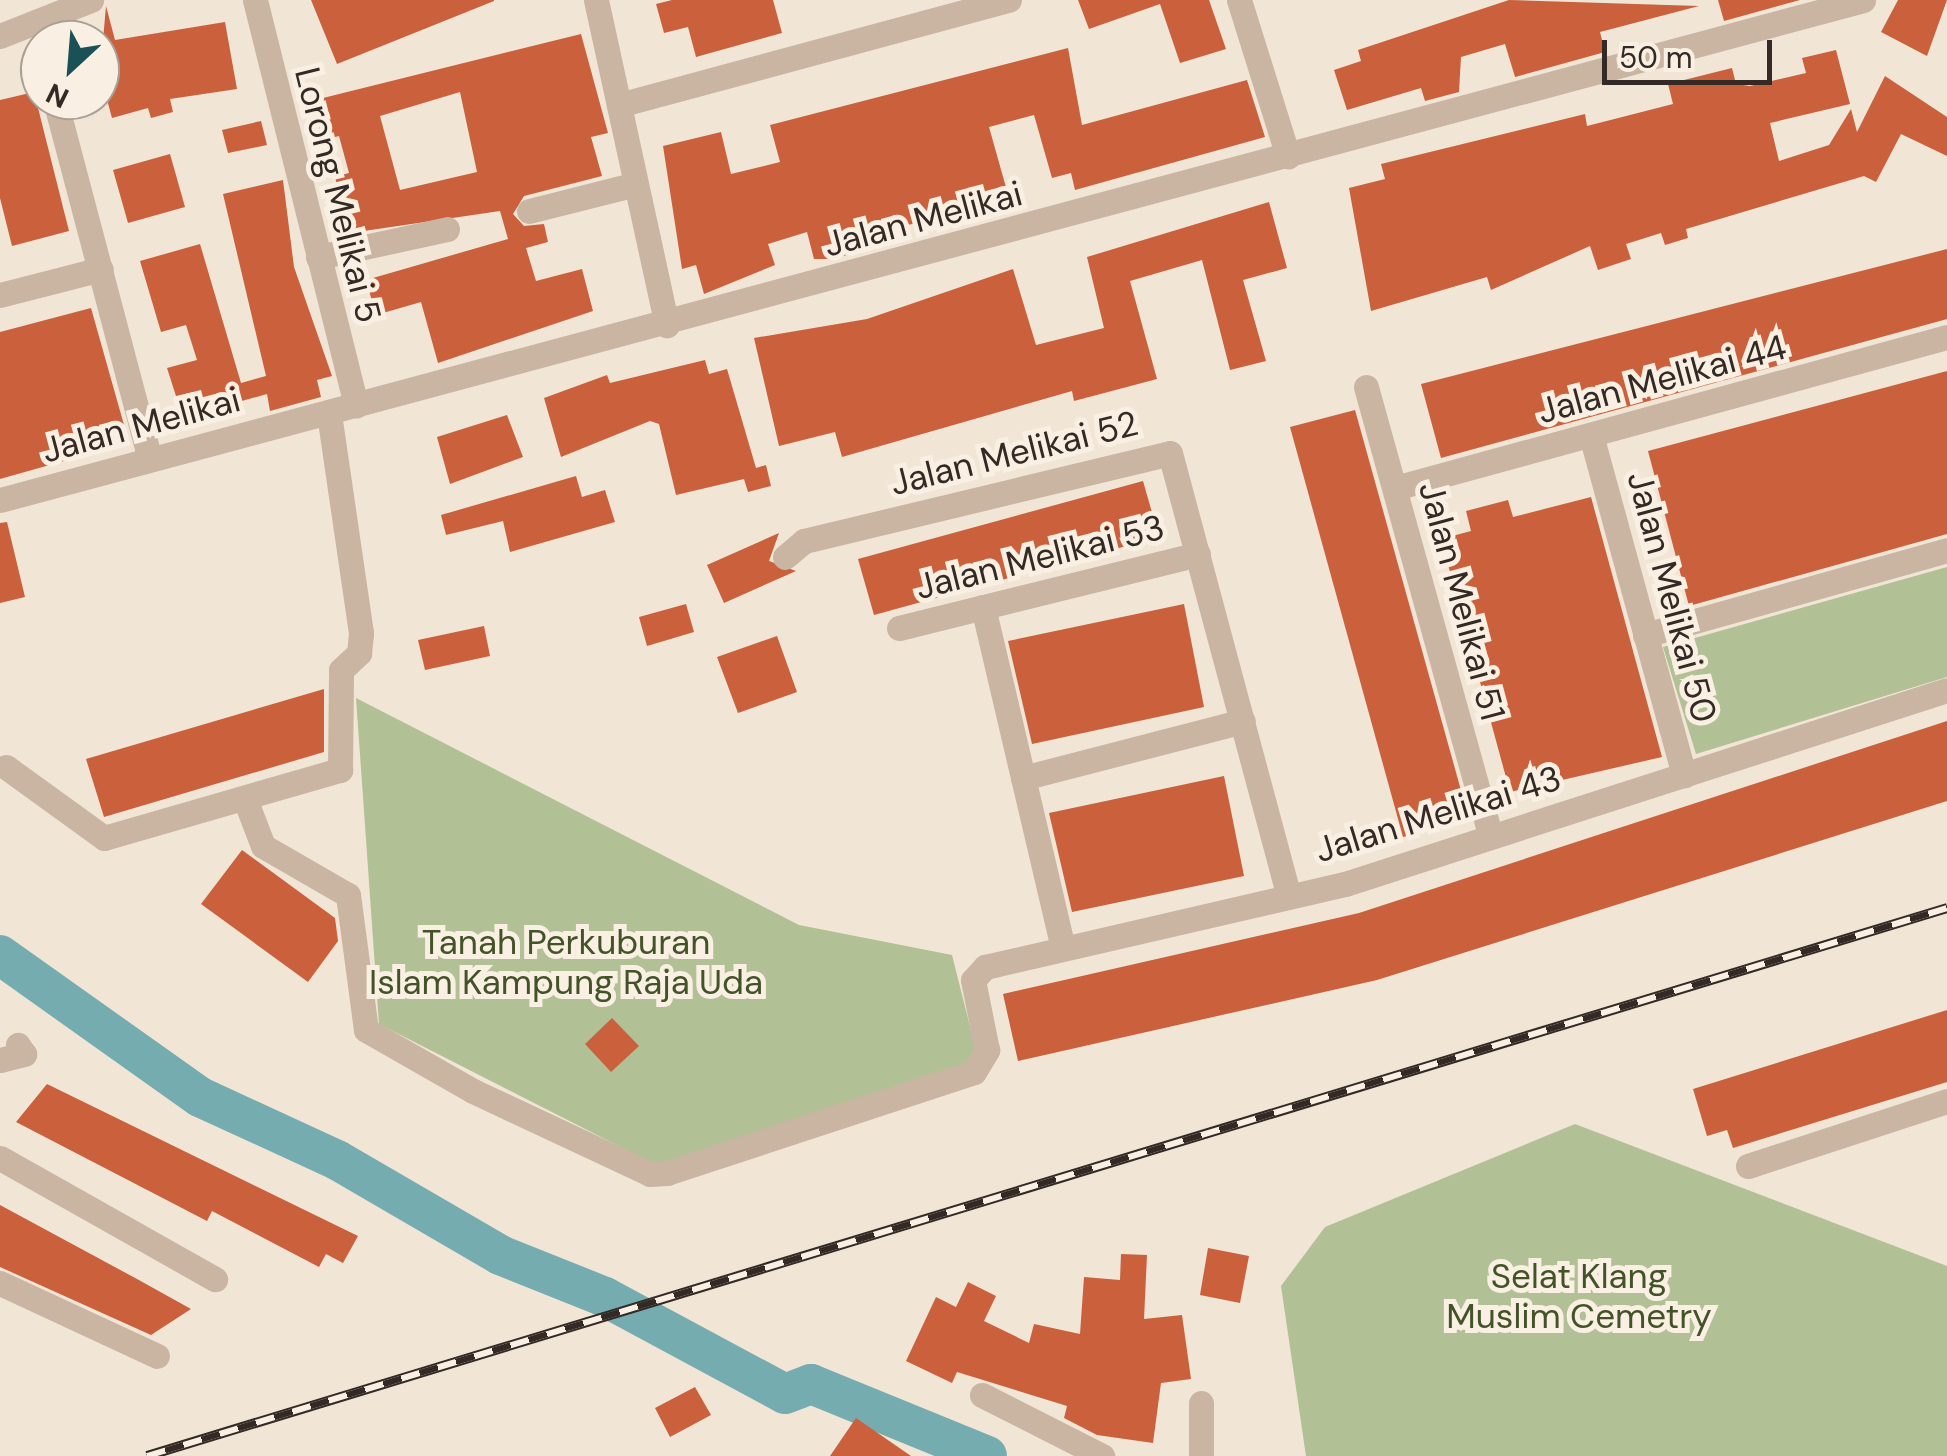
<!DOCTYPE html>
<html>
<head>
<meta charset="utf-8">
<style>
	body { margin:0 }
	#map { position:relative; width:1947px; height:1456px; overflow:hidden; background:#f1e5d6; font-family:"DM Sans",sans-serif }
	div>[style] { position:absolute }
	.green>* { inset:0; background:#b2c096 }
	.river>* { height:40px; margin:-20px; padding:0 20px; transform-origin:20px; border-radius:20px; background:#75acaf }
	.building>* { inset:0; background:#ca603c }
	.minor>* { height:25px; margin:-12.5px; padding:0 12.5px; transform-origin:12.5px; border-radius:12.5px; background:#c9b5a2 }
	.rail>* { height:10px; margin-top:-5px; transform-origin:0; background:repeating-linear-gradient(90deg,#f9efe2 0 19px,#342a25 0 38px); box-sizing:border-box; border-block:2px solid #342a25 }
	span { translate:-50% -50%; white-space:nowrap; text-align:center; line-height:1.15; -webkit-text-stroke:10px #f9efe2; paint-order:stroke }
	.street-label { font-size:35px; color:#342a25 }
	.park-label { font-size:35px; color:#435328 }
	.north { position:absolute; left:20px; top:20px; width:100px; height:100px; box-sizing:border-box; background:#f9efe2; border:2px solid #aaa096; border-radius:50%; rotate:206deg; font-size:28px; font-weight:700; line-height:40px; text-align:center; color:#342a25 }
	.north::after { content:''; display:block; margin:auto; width:35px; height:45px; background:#1a5156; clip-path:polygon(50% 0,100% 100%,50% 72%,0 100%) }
	.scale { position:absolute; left:1602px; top:40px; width:170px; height:45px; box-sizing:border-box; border:5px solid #342a25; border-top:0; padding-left:12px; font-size:30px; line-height:35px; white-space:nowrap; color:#342a25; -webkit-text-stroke:8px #f9efe2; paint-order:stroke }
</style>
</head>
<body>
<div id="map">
	<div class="green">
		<div style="clip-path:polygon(1947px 567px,1947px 677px,1696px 754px,1663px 647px)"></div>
		<div style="clip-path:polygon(356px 698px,799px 925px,952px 955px,977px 1054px,961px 1071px,656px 1165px,379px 1024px)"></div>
		<div style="clip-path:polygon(1575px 1124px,1947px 1266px,1947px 1456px,1306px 1456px,1281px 1286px,1325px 1227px)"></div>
	</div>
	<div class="river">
		<div style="left:0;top:955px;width:245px;rotate:35.4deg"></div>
		<div style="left:200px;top:1097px;width:151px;rotate:24.7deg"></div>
		<div style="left:337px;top:1160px;width:189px;rotate:30.2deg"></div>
		<div style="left:500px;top:1255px;width:113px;rotate:21.8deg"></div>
		<div style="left:605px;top:1297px;width:204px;rotate:28.3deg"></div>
		<div style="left:785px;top:1394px;width:28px;rotate:-21deg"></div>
		<div style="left:811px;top:1384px;width:190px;rotate:22.2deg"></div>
	</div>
	<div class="building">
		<div style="clip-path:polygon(311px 0,494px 0,494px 1px,337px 64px)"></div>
		<div style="clip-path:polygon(672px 0,773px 0,782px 33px,696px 57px,688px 27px,664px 33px,656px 4px)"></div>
		<div style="clip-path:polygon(1078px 0,1209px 0,1226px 49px,1180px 63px,1160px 4px,1089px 29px)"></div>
		<div style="clip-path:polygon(1509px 0,1699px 6px,1600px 32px,1605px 52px,1515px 77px,1505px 44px,1461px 57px,1459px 92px,1425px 101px,1421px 88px,1347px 110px,1334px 70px,1361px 61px,1358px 50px)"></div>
		<div style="clip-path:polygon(1718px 0,1800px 0,1724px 21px)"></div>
		<div style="clip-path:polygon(1898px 0,1947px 0,1927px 56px,1881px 32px)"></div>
		<div style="clip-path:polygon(106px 6px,115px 40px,225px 22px,237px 89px,170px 99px,173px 112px,151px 118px,148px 108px,112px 118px,100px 74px)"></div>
		<div style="clip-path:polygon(evenodd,581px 34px,608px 133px,591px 137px,602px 176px,524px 196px,513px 214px,524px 226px,544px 224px,548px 242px,526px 248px,536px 281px,582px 269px,593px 311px,438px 363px,421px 302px,376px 315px,366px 280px,508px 239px,500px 211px,350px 233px,335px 177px,349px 173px,339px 136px,319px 141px,319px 99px,581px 34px,460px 92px,477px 172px,400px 190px,380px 116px,460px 92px)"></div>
		<div style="clip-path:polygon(1068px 48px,1082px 125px,1247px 80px,1265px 137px,1075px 190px,1071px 173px,1052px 178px,1034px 115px,989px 127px,1009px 198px,985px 204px,988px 213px,906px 225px,909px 235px,834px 259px,814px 259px,807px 232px,768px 244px,775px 265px,704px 294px,696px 265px,682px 269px,663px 146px,721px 132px,731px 174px,780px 162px,770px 125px)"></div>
		<div style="clip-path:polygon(1836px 50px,1850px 104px,1770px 123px,1779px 161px,1829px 145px,1851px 109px,1857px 132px,1885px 76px,1947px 117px,1947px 156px,1901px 134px,1876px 182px,1864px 176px,1686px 229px,1688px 238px,1665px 245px,1661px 233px,1626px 244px,1631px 259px,1598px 270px,1590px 246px,1491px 290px,1487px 277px,1371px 311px,1349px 188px,1385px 179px,1381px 164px,1585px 114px,1587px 126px,1673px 104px,1668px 84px,1732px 68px,1736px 84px,1750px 86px,1806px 73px,1802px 58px)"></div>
		<div style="clip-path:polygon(34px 92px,69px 231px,12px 246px,0 198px,0 100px)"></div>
		<div style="clip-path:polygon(261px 121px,267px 145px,228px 153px,222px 130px)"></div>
		<div style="clip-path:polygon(170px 154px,185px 207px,128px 223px,113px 170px)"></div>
		<div style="clip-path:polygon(283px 180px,294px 267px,332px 376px,317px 380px,321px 397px,270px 411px,267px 394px,199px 413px,193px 392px,176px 396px,167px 368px,197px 360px,186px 325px,161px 332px,140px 261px,200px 244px,241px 383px,266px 376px,223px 194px)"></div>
		<div style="clip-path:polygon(1269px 202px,1287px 268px,1243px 280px,1266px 361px,1230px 370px,1202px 260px,1130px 281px,1157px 379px,1074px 401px,1072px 391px,842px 457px,835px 432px,779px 446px,754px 338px,867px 319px,1013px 269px,1036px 345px,1104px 328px,1087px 257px)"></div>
		<div style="clip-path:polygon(1947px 249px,1947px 319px,1441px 458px,1421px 384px)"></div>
		<div style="clip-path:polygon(91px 308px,124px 425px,112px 429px,117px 446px,0 479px,0 332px)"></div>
		<div style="clip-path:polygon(705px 360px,709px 374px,727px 369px,756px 468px,766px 465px,771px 486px,748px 492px,744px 479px,676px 495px,659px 424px,650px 421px,561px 457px,544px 398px,607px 375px,610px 383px)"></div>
		<div style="clip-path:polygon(1947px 371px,1947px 534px,1689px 606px,1648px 451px)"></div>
		<div style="clip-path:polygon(1355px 410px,1469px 819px,1403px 837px,1290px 427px)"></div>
		<div style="clip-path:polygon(507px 415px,523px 457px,450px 484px,437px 437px)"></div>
		<div style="clip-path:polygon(576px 476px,582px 497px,605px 490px,615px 522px,510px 552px,503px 521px,446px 535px,441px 515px)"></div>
		<div style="clip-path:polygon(1143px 481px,1159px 537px,874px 615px,858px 559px)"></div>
		<div style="clip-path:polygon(1591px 497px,1662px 757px,1510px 792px,1441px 539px,1471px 531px,1466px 511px,1508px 500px,1513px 517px)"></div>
		<div style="clip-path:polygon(7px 522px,25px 597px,0 603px,0 523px)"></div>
		<div style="clip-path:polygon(779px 533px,769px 561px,796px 571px,724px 603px,707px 565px)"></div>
		<div style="clip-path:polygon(686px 604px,694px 632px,647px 646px,639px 617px)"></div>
		<div style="clip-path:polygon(1184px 604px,1204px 707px,1032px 744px,1008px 641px)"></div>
		<div style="clip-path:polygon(484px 626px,490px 656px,425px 670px,418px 640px)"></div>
		<div style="clip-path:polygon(777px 636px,797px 692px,738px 713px,717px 657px)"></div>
		<div style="clip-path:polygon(324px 689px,324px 752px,104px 817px,86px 759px)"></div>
		<div style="clip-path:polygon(1947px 721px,1947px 801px,1377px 980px,1018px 1061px,1003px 994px,1359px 913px)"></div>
		<div style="clip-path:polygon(1224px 776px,1244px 876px,1072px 912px,1049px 813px)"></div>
		<div style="clip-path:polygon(242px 850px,335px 918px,338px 941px,308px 982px,201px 904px)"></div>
		<div style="clip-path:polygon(1947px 1010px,1947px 1082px,1733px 1148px,1727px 1130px,1707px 1136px,1693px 1089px)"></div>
		<div style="clip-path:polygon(612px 1018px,639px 1046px,611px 1072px,585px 1044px)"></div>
		<div style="clip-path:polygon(47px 1084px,358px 1236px,343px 1263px,326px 1254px,319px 1267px,212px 1211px,207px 1221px,16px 1122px)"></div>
		<div style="clip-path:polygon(0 1205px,137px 1279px,191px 1309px,151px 1335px,0 1267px)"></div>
		<div style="clip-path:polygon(1208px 1248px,1249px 1256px,1240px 1303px,1200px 1295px)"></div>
		<div style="clip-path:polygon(1121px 1254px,1147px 1255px,1144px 1319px,1182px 1315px,1191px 1379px,1161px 1383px,1153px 1443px,1097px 1435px,1064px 1418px,1067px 1406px,957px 1372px,952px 1383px,906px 1361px,936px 1297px,956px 1307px,968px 1282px,996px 1296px,984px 1321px,1029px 1343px,1034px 1324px,1080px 1334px,1084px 1277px,1120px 1280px)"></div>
		<div style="clip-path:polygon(695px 1387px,711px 1415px,670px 1437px,655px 1408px)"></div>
		<div style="clip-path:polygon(856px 1418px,911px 1456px,830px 1456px)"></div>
	</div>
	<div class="minor">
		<div style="left:255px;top:0;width:418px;rotate:76deg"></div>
		<div style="left:596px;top:0;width:333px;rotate:77.7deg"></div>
		<div style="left:1239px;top:0;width:164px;rotate:72.6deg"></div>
		<div style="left:0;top:36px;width:98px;rotate:-21.6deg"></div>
		<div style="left:55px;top:100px;width:367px;rotate:75.2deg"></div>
		<div style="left:619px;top:105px;width:404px;rotate:-15.1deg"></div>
		<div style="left:529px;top:211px;width:110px;rotate:-14.2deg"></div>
		<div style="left:318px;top:257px;width:132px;rotate:-12.2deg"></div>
		<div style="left:0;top:295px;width:104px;rotate:-14.4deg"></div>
		<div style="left:1366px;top:387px;width:465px;rotate:74.5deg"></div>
		<div style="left:1591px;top:435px;width:353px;rotate:74.7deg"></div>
		<div style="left:1395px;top:488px;width:572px;rotate:-15.3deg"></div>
		<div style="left:0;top:500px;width:1929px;rotate:-15.02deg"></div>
		<div style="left:785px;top:557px;width:25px;rotate:-40deg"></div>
		<div style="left:804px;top:541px;width:376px;rotate:-13.5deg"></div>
		<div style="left:1170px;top:453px;width:455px;rotate:75deg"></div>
		<div style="left:983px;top:607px;width:349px;rotate:76.8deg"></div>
		<div style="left:899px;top:628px;width:308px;rotate:-13.9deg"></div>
		<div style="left:1645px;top:635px;width:314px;rotate:-15.7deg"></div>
		<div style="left:6px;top:767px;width:121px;rotate:35.9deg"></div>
		<div style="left:104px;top:838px;width:246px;rotate:-16.1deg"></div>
		<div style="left:340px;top:770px;width:100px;rotate:-89.4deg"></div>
		<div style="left:341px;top:670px;width:25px;rotate:-43deg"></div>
		<div style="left:359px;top:653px;width:20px;rotate:-84deg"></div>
		<div style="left:361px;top:633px;width:221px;rotate:-98.3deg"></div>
		<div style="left:1023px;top:778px;width:227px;rotate:-14.5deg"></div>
		<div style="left:245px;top:799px;width:50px;rotate:69deg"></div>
		<div style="left:263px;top:846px;width:98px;rotate:30deg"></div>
		<div style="left:348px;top:895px;width:136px;rotate:82.4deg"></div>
		<div style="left:366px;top:1030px;width:123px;rotate:29.7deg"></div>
		<div style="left:473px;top:1091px;width:195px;rotate:25.1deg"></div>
		<div style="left:650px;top:1174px;width:17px;rotate:-3deg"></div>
		<div style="left:667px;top:1173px;width:323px;rotate:-18.2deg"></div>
		<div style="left:974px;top:1072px;width:26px;rotate:-59deg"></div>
		<div style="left:987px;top:1050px;width:71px;rotate:-101.3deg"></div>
		<div style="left:973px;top:980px;width:18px;rotate:-47deg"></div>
		<div style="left:985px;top:967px;width:369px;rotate:-13deg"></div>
		<div style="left:1345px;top:884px;width:632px;rotate:-17.86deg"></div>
		<div style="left:0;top:1060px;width:25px;rotate:-14deg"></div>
		<div style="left:24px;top:1054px;width:11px;rotate:-124deg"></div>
		<div style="left:0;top:1158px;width:247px;rotate:29.4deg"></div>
		<div style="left:1748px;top:1166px;width:209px;rotate:-18.1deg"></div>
		<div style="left:0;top:1283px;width:173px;rotate:24.9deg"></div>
		<div style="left:982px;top:1395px;width:135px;rotate:26.9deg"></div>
		<div style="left:1201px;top:1456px;width:53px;rotate:-90deg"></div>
	</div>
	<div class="rail">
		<div style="left:147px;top:1456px;width:1882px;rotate:-16.93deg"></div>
	</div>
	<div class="street-label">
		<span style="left:338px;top:195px;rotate:76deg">Lorong Melikai 5</span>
		<span style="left:923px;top:219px;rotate:-15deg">Jalan Melikai</span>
		<span style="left:1662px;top:379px;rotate:-15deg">Jalan Melikai 44</span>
		<span style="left:141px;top:425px;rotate:-15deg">Jalan Melikai</span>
		<span style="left:1014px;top:453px;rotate:-14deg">Jalan Melikai 52</span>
		<span style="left:1040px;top:557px;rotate:-14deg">Jalan Melikai 53</span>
		<span style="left:1672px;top:597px;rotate:75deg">Jalan Melikai 50</span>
		<span style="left:1462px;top:601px;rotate:75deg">Jalan Melikai 51</span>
		<span style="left:1438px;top:814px;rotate:-17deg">Jalan Melikai 43</span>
	</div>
	<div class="park-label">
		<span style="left:566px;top:962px">Tanah Perkuburan<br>Islam Kampung Raja Uda</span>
		<span style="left:1579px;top:1296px">Selat Klang<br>Muslim Cemetry</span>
	</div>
	<div class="north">N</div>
	<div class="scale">50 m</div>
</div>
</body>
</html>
